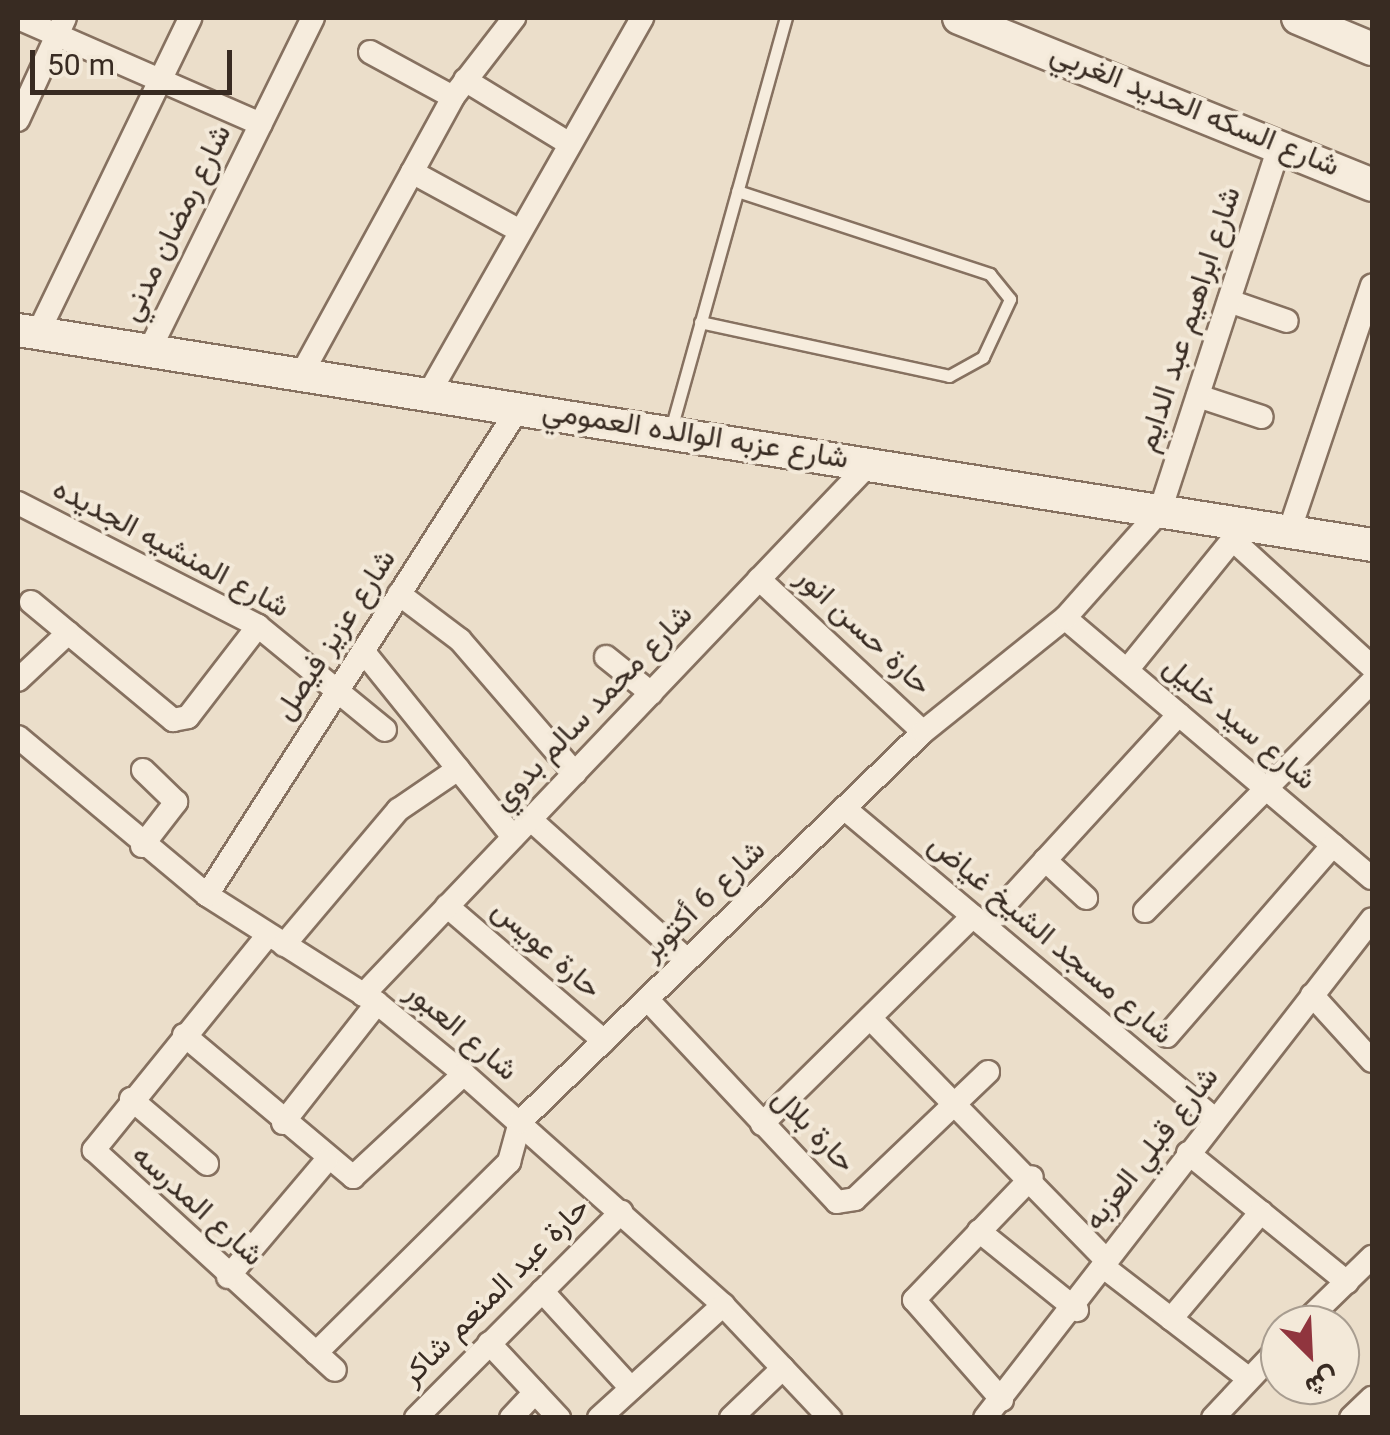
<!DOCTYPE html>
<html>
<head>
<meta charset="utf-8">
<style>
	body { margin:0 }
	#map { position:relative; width:1390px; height:1435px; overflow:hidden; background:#ebdeca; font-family:Georgia,Vazirmatn,serif }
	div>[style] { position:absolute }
	.roads { filter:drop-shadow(2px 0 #867160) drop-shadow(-2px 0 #867160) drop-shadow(0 2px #867160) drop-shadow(0 -2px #867160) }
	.lane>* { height:11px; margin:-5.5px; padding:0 5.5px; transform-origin:5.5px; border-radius:5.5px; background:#f6ecdd }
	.street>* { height:22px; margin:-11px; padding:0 11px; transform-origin:11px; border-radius:11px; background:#f6ecdd }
	.secondary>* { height:32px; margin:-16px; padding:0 16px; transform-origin:16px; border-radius:16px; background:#f6ecdd }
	span { translate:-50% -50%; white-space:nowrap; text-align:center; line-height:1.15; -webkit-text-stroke:8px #f3e9d9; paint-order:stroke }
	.street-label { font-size:30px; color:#382b22 }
	.frame { position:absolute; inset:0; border:20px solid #382b22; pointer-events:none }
	.north { position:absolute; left:1260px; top:1305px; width:100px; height:100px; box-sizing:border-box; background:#f3e9d9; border:2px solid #a89d90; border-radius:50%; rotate:156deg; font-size:28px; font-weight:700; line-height:40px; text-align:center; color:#382b22 }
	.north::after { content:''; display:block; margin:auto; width:35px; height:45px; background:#90353e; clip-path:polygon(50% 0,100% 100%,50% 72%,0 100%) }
	.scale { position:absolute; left:30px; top:50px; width:202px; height:45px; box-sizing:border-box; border:5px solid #382b22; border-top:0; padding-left:12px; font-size:30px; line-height:35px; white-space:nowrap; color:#382b22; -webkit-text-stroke:8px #f3e9d9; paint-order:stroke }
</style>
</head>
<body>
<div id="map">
	<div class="roads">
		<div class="lane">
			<div style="left:700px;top:322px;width:255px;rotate:12.2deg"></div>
			<div style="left:949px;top:376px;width:39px;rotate:-29deg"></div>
			<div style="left:983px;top:357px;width:64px;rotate:-65deg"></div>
			<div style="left:1010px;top:299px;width:32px;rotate:-129deg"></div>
			<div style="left:990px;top:274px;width:266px;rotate:-161.8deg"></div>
			<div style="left:671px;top:429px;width:427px;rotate:-74.4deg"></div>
		</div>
		<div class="street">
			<div style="left:18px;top:18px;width:265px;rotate:23.6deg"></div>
			<div style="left:370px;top:52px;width:94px;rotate:28.5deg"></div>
			<div style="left:465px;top:80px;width:123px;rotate:31.4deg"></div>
			<div style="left:18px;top:120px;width:112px;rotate:-65.3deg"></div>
			<div style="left:412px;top:172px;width:123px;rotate:28.6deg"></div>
			<div style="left:1229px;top:301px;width:61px;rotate:19deg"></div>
			<div style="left:38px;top:333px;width:350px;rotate:-64.2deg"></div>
			<div style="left:150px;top:349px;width:369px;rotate:-63.8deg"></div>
			<div style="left:301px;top:375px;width:317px;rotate:-61.3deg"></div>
			<div style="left:453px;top:97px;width:100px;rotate:-52.3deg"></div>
			<div style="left:428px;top:395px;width:434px;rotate:-60.4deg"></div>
			<div style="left:1198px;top:396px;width:67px;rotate:18.2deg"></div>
			<div style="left:18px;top:503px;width:270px;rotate:27.1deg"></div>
			<div style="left:258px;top:626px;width:164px;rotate:39.3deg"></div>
			<div style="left:1289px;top:532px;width:260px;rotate:-71.4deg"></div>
			<div style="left:1233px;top:540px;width:188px;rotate:42.4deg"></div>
			<div style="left:759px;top:579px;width:224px;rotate:43deg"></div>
			<div style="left:399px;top:594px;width:76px;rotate:37deg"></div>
			<div style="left:460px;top:640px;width:176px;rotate:49.2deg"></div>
			<div style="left:31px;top:602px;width:185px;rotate:39.7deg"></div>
			<div style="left:173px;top:720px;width:15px;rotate:-11deg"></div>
			<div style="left:188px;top:717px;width:115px;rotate:-52.4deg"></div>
			<div style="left:1065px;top:618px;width:402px;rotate:40.3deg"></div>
			<div style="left:363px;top:651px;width:239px;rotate:51.1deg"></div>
			<div style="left:606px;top:657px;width:58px;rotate:38.7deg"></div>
			<div style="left:1127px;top:670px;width:181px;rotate:-51deg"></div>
			<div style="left:18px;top:680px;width:69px;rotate:-43.2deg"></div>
			<div style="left:18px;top:737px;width:246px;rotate:39.9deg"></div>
			<div style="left:207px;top:895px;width:201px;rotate:32.4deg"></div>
			<div style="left:377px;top:1003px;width:112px;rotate:39.2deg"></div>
			<div style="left:464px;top:1074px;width:347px;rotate:41.7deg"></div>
			<div style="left:723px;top:1305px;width:156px;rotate:46.6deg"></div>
			<div style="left:844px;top:808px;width:484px;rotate:40deg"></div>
			<div style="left:530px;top:819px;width:211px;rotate:41.9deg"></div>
			<div style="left:142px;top:846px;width:56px;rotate:-52.3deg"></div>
			<div style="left:176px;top:802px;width:46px;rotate:-135.9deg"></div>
			<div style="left:1045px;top:860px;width:56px;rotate:42.8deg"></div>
			<div style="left:207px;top:895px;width:577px;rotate:-57.38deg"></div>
			<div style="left:447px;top:906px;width:207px;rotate:40.7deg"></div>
			<div style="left:1145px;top:911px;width:322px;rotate:-45.3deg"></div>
			<div style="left:985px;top:926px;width:287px;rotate:-47.5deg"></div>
			<div style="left:268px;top:935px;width:277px;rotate:129deg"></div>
			<div style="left:94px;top:1150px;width:326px;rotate:42.4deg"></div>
			<div style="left:284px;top:945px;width:177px;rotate:-49.8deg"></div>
			<div style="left:398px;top:810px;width:73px;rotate:-34.3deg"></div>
			<div style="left:363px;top:995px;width:732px;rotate:-46.38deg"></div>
			<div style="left:1312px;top:995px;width:89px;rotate:47.7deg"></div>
			<div style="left:647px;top:999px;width:278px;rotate:46.9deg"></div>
			<div style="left:837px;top:1202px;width:18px;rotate:-9deg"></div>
			<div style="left:855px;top:1199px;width:184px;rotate:-43.7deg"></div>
			<div style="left:870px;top:1018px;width:338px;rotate:45.7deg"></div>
			<div style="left:184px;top:1035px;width:221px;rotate:40deg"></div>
			<div style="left:353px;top:1177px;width:151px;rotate:-42.9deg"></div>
			<div style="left:1167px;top:1036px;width:253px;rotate:-49deg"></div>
			<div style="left:131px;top:1099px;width:100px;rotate:40.5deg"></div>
			<div style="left:283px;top:1123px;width:152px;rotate:-51.9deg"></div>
			<div style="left:762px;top:1124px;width:296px;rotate:-44.6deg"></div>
			<div style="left:1188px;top:1153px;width:205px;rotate:39.1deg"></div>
			<div style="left:979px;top:1231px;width:126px;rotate:38.9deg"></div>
			<div style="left:1105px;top:1268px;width:180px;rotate:37.6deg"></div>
			<div style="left:228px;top:1277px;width:152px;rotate:-49.8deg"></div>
			<div style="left:542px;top:1291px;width:132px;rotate:47.5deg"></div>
			<div style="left:1171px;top:1319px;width:140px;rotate:-49.9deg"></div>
			<div style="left:1302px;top:1325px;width:98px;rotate:-44.2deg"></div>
			<div style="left:489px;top:1343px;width:103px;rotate:47deg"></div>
			<div style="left:316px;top:1353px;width:272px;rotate:-44.7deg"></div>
			<div style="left:509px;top:1162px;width:41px;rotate:-74.6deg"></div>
			<div style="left:520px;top:1122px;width:561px;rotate:-44.06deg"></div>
			<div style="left:923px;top:732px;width:182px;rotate:-38.8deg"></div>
			<div style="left:1065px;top:618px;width:143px;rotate:-48.4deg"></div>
			<div style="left:1160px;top:511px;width:383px;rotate:-71.9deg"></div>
			<div style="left:1002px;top:1400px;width:133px;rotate:-131.3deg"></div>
			<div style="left:914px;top:1300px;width:170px;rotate:-46.2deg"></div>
			<div style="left:416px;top:1418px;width:291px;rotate:-45.1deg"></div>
			<div style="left:511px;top:1418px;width:35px;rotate:-47deg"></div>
			<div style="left:599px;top:1418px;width:168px;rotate:-42.3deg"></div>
			<div style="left:731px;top:1418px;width:72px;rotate:-43.9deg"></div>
			<div style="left:985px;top:1418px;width:631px;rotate:-52.2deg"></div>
			<div style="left:1213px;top:1418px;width:98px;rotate:-46.7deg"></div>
			<div style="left:1351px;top:1418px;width:29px;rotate:-44deg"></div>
		</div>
		<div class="secondary">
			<div style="left:959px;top:18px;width:445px;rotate:22deg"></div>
			<div style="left:1298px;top:18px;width:80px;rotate:22.7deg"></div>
			<div style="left:18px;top:330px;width:1371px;rotate:9.02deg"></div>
		</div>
	</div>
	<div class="street-label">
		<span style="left:1194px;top:112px;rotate:22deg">شارع السكه الحديد الغربي</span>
		<span style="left:178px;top:224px;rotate:-64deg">شارع رمضان مدني</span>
		<span style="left:1191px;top:320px;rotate:-72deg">شارع ابراهيم عبد الدايم</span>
		<span style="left:695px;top:437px;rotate:9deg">شارع عزبه الوالده العمومي</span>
		<span style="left:170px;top:550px;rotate:28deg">شارع المنشيه الجديده</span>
		<span style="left:862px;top:633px;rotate:43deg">حارة حسن انور</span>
		<span style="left:337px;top:636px;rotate:-57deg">شارع عزيز فيصل</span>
		<span style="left:594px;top:709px;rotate:-46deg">شارع محمد سالم بدوي</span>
		<span style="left:1238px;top:725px;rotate:40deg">شارع سيد خليل</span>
		<span style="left:705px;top:902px;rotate:-44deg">شارع 6 أكتوبر</span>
		<span style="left:1049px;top:941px;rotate:40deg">شارع مسجد الشيخ غياض</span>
		<span style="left:545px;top:951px;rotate:41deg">حارة عويس</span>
		<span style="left:460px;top:1033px;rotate:40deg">شارع العبور</span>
		<span style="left:812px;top:1132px;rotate:46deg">حارة بلال</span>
		<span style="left:1153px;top:1150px;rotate:-52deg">شارع قبلي العزبه</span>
		<span style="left:196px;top:1207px;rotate:42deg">شارع المدرسه</span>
		<span style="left:497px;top:1293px;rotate:-45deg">حارة عبد المنعم شاكر</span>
	</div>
	<div class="frame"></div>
	<div class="north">ش</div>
	<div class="scale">50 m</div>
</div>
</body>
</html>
